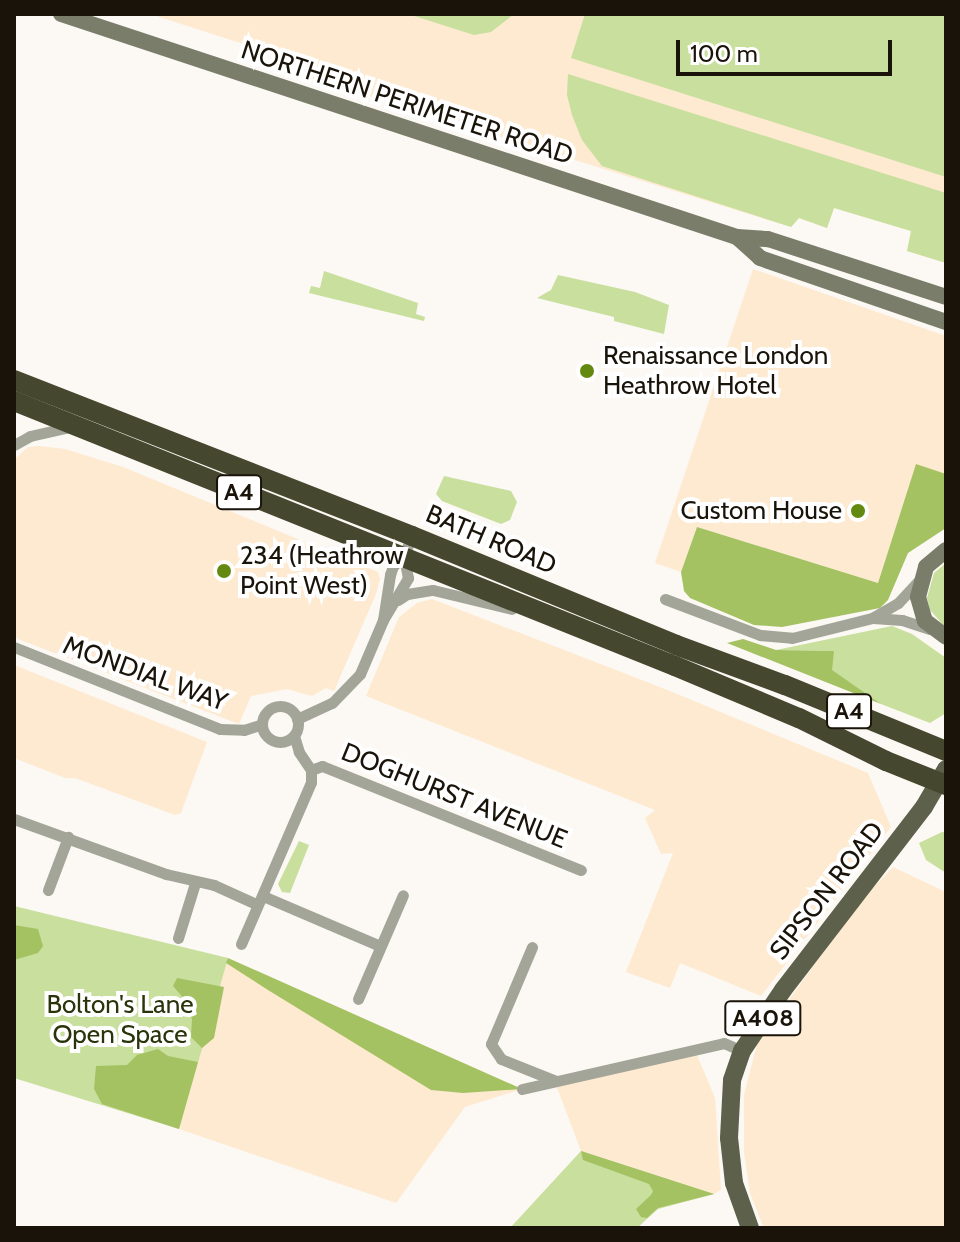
<!DOCTYPE html>
<html>
<head>
<meta charset="utf-8">
<style>
	body { margin:0 }
	#map { position:relative; width:960px; height:1242px; overflow:hidden; background:#fcf8f3; font-family:Cabin,sans-serif }
	div>[style] { position:absolute }
	.built>* { inset:0; background:#feead0 }
	.green>* { inset:0; background:#c8df9d }
	.forest>* { inset:0; background:#a4c262 }
	.street>* { height:11px; margin:-5.5px; padding:0 5.5px; transform-origin:5.5px; border-radius:5.5px; background:#a3a598 }
	.street>.ring { margin:-5.5px; padding:0; box-sizing:content-box; background:none; border:11px solid #a3a598; border-radius:50% }
	.secondary>* { height:16px; margin:-8px; padding:0 8px; transform-origin:8px; border-radius:8px; background:#7a7d6a }
	.primary>* { height:18px; margin:-9px; padding:0 9px; transform-origin:9px; border-radius:9px; background:#5d604a }
	.highway>* { height:20px; margin:-10px; padding:0 10px; transform-origin:10px; border-radius:10px; background:#45482f }
	.dots>* { width:22px; height:22px; translate:-50% -50%; box-sizing:border-box; border:4px solid #fff; border-radius:50% }
	span { translate:-50% -50%; white-space:nowrap; text-align:center; line-height:1.15; -webkit-text-stroke:8px #fff; paint-order:stroke }
	.shield-label span { padding:2px 6px; background:#fff; border:2px solid; border-radius:6px; -webkit-text-stroke-width:0 }
	.shield-label { font-size:24px; color:#191309; font-weight:700 }
	.street-label { font-size:26px; color:#191309 }
	.poi-label { font-size:26px; color:#191309 }
	.left { translate:0 -50%; text-align:left }
	.right { translate:-100% -50%; text-align:right }
	.park-label { font-size:26px; color:#29340b }
	.frame { position:absolute; inset:0; border:16px solid #191309; pointer-events:none }
	.scale { position:absolute; left:676px; top:40px; width:216px; height:36px; box-sizing:border-box; border:4px solid #191309; border-top:0; padding-left:10px; font-size:24px; line-height:28px; white-space:nowrap; color:#191309; -webkit-text-stroke:6px #fff; paint-order:stroke }
</style>
</head>
<body>
<div id="map">
	<div class="built">
		<div style="clip-path:polygon(150px 14px,946px 14px,946px 263px,907px 251px,911px 231px,834px 208px,827px 228px,799px 218px,791px 227px,307px 77px,300px 62px)"></div>
		<div style="clip-path:polygon(753px 269px,946px 336px,946px 474px,916px 465px,878px 583px,697px 527px,681px 572px,655px 563px)"></div>
		<div style="clip-path:polygon(39px 446px,65px 449px,123px 467px,378px 572px,380px 579px,376px 594px,334px 691px,326px 688px,312px 696px,287px 689px,251px 696px,239px 724px,18px 639px,14px 635px,14px 460px,28px 447px)"></div>
		<div style="clip-path:polygon(432px 599px,665px 689px,868px 773px,891px 827px,761px 996px,680px 963px,670px 988px,626px 972px,673px 853px,661px 854px,645px 818px,655px 810px,366px 696px,399px 617px,417px 603px)"></div>
		<div style="clip-path:polygon(14px 665px,207px 742px,181px 813px,175px 815px,75px 778px,65px 778px,14px 758px)"></div>
		<div style="clip-path:polygon(893px 867px,946px 892px,946px 1228px,764px 1228px,750px 1193px,744px 1153px,744px 1095px,757px 1044px,861px 900px)"></div>
		<div style="clip-path:polygon(226px 958px,522px 1089px,465px 1107px,396px 1203px,179px 1129px)"></div>
		<div style="clip-path:polygon(697px 1055px,715px 1098px,721px 1190px,714px 1194px,581px 1151px,556px 1085px)"></div>
	</div>
	<div class="green">
		<div style="clip-path:polygon(408px 14px,514px 14px,491px 32px,474px 35px)"></div>
		<div style="clip-path:polygon(585px 14px,946px 14px,946px 177px,571px 58px)"></div>
		<div style="clip-path:polygon(568px 74px,946px 193px,946px 263px,907px 251px,911px 231px,834px 208px,827px 228px,799px 218px,791px 227px,602px 166px,582px 140px,572px 115px,567px 95px)"></div>
		<div style="clip-path:polygon(324px 271px,418px 303px,416px 314px,425px 317px,424px 321px,309px 293px,311px 286px,320px 288px)"></div>
		<div style="clip-path:polygon(558px 275px,635px 292px,669px 305px,664px 334px,614px 321px,614px 317px,537px 298px,551px 290px)"></div>
		<div style="clip-path:polygon(444px 476px,511px 491px,517px 502px,510px 520px,501px 524px,442px 501px,436px 494px)"></div>
		<div style="clip-path:polygon(946px 563px,946px 628px,930px 610px,927px 598px,934px 573px)"></div>
		<div style="clip-path:polygon(892px 626px,912px 634px,946px 658px,946px 713px,930px 723px,881px 704px,831px 670px,833px 651px,776px 650px)"></div>
		<div style="clip-path:polygon(942px 832px,946px 832px,946px 873px,926px 860px,919px 843px)"></div>
		<div style="clip-path:polygon(299px 841px,309px 845px,290px 893px,282px 892px,278px 884px)"></div>
		<div style="clip-path:polygon(14px 906px,228px 958px,179px 1129px,14px 1078px)"></div>
		<div style="clip-path:polygon(581px 1151px,714px 1194px,658px 1209px,637px 1228px,510px 1228px)"></div>
	</div>
	<div class="forest">
		<div style="clip-path:polygon(916px 464px,946px 474px,946px 528px,908px 553px,888px 600px,880px 608px,782px 627px,754px 625px,690px 598px,684px 591px,681px 572px,697px 527px,878px 583px)"></div>
		<div style="clip-path:polygon(743px 639px,776px 650px,834px 651px,832px 670px,881px 704px,727px 643px)"></div>
		<div style="clip-path:polygon(14px 925px,38px 929px,43px 946px,38px 953px,14px 960px)"></div>
		<div style="clip-path:polygon(228px 958px,522px 1089px,463px 1093px,431px 1090px,268px 990px,226px 963px)"></div>
		<div style="clip-path:polygon(177px 978px,224px 987px,214px 1038px,202px 1048px,191px 1037px,192px 1019px,186px 1001px,173px 986px)"></div>
		<div style="clip-path:polygon(158px 1049px,168px 1056px,198px 1062px,179px 1129px,102px 1104px,94px 1089px,96px 1066px,127px 1065px,137px 1055px)"></div>
		<div style="clip-path:polygon(581px 1151px,714px 1194px,658px 1208px,647px 1218px,641px 1217px,636px 1209px,651px 1195px,653px 1191px,649px 1184px,583px 1160px)"></div>
	</div>
	<div class="street">
		<div style="left:14px;top:445px;width:18px;rotate:-29deg"></div>
		<div style="left:30px;top:436px;width:41px;rotate:-12.7deg"></div>
		<div style="left:665px;top:599px;width:102px;rotate:20.8deg"></div>
		<div style="left:760px;top:635px;width:32px;rotate:5deg"></div>
		<div style="left:792px;top:638px;width:82px;rotate:-14deg"></div>
		<div style="left:872px;top:618px;width:30px;rotate:-30deg"></div>
		<div style="left:898px;top:603px;width:33px;rotate:-47deg"></div>
		<div style="left:398px;top:600px;width:11px;rotate:-34deg"></div>
		<div style="left:407px;top:594px;width:26px;rotate:-9deg"></div>
		<div style="left:433px;top:590px;width:81px;rotate:13.5deg"></div>
		<div style="left:873px;top:618px;width:29px;rotate:4deg"></div>
		<div style="left:902px;top:620px;width:29px;rotate:18deg"></div>
		<div style="left:383px;top:620px;width:46px;rotate:-81.2deg"></div>
		<div style="left:390px;top:575px;width:9px;rotate:-72deg"></div>
		<div style="left:393px;top:566px;width:13px;rotate:-42deg"></div>
		<div style="left:403px;top:557px;width:23px;rotate:-67deg"></div>
		<div style="left:14px;top:647px;width:222px;rotate:21.7deg"></div>
		<div style="left:220px;top:729px;width:24px;rotate:2deg"></div>
		<div style="left:244px;top:730px;width:19px;rotate:-18deg"></div>
		<div class="ring" style="left:262px;top:706px;width:25px;height:25px"></div>
		<div style="left:297px;top:719px;width:38px;rotate:-25deg"></div>
		<div style="left:332px;top:703px;width:40px;rotate:-46deg"></div>
		<div style="left:360px;top:674px;width:59px;rotate:-66.9deg"></div>
		<div style="left:383px;top:620px;width:49px;rotate:-59.2deg"></div>
		<div style="left:408px;top:578px;width:20px;rotate:-101deg"></div>
		<div style="left:311px;top:770px;width:12px;rotate:-20deg"></div>
		<div style="left:322px;top:766px;width:279px;rotate:21.9deg"></div>
		<div style="left:14px;top:819px;width:162px;rotate:19.9deg"></div>
		<div style="left:166px;top:874px;width:49px;rotate:12.9deg"></div>
		<div style="left:214px;top:885px;width:46px;rotate:24.3deg"></div>
		<div style="left:48px;top:890px;width:57px;rotate:-69.3deg"></div>
		<div style="left:263px;top:896px;width:127px;rotate:23.1deg"></div>
		<div style="left:178px;top:938px;width:58px;rotate:-72.8deg"></div>
		<div style="left:241px;top:944px;width:176px;rotate:-66.6deg"></div>
		<div style="left:311px;top:782px;width:12px;rotate:-90deg"></div>
		<div style="left:311px;top:770px;width:22px;rotate:-124deg"></div>
		<div style="left:299px;top:752px;width:17px;rotate:-107deg"></div>
		<div style="left:532px;top:947px;width:105px;rotate:112.9deg"></div>
		<div style="left:491px;top:1044px;width:18px;rotate:56deg"></div>
		<div style="left:501px;top:1059px;width:59px;rotate:21.8deg"></div>
		<div style="left:358px;top:999px;width:113px;rotate:-66.6deg"></div>
		<div style="left:522px;top:1089px;width:207px;rotate:-12.8deg"></div>
		<div style="left:724px;top:1043px;width:20px;rotate:24deg"></div>
	</div>
	<div class="secondary">
		<div style="left:61px;top:14px;width:712px;rotate:18.26deg"></div>
		<div style="left:737px;top:237px;width:31px;rotate:4deg"></div>
		<div style="left:768px;top:239px;width:187px;rotate:18deg"></div>
		<div style="left:737px;top:237px;width:31px;rotate:42deg"></div>
		<div style="left:760px;top:258px;width:197px;rotate:19deg"></div>
		<div style="left:946px;top:550px;width:26px;rotate:140deg"></div>
		<div style="left:926px;top:567px;width:31px;rotate:105deg"></div>
		<div style="left:918px;top:597px;width:25px;rotate:74deg"></div>
		<div style="left:925px;top:621px;width:26px;rotate:37deg"></div>
	</div>
	<div class="primary">
		<div style="left:750px;top:1228px;width:48px;rotate:-109.6deg"></div>
		<div style="left:734px;top:1183px;width:45px;rotate:-96.3deg"></div>
		<div style="left:729px;top:1138px;width:58px;rotate:-87deg"></div>
		<div style="left:732px;top:1080px;width:31px;rotate:-71deg"></div>
		<div style="left:742px;top:1051px;width:73px;rotate:-56.1deg"></div>
		<div style="left:783px;top:990px;width:231px;rotate:-52.4deg"></div>
		<div style="left:924px;top:807px;width:44px;rotate:-59.9deg"></div>
	</div>
	<div class="highway">
		<div style="left:14px;top:380px;width:427px;rotate:21.4deg"></div>
		<div style="left:412px;top:536px;width:286px;rotate:22.4deg"></div>
		<div style="left:676px;top:645px;width:116px;rotate:20.2deg"></div>
		<div style="left:785px;top:685px;width:174px;rotate:22.3deg"></div>
		<div style="left:14px;top:401px;width:712px;rotate:21.85deg"></div>
		<div style="left:675px;top:666px;width:134px;rotate:22.8deg"></div>
		<div style="left:799px;top:718px;width:97px;rotate:26.3deg"></div>
		<div style="left:886px;top:761px;width:65px;rotate:21.8deg"></div>
	</div>
	<div class="dots">
		<div style="left:587px;top:371px;background:#638910"></div>
		<div style="left:858px;top:511px;background:#638910"></div>
		<div style="left:224px;top:571px;background:#638910"></div>
	</div>
	<div class="shield-label">
		<span style="left:239px;top:492px">A4</span>
		<span style="left:849px;top:711px">A4</span>
		<span style="left:763px;top:1018px">A408</span>
	</div>
	<div class="street-label">
		<span style="left:407px;top:103px;rotate:18deg">NORTHERN PERIMETER ROAD</span>
		<span style="left:491px;top:540px;rotate:23deg">BATH ROAD</span>
		<span style="left:145px;top:674px;rotate:20deg">MONDIAL WAY</span>
		<span style="left:454px;top:796px;rotate:22deg">DOGHURST AVENUE</span>
		<span style="left:827px;top:891px;rotate:-52deg">SIPSON ROAD</span>
	</div>
	<div class="poi-label">
		<span class="left" style="left:603px;top:371px">Renaissance London<br>Heathrow Hotel</span>
		<span class="right" style="left:842px;top:511px">Custom House</span>
		<span class="left" style="left:240px;top:571px">234 (Heathrow<br>Point West)</span>
	</div>
	<div class="park-label">
		<span style="left:120px;top:1020px">Bolton's Lane<br>Open Space</span>
	</div>
	<div class="frame"></div>
	<div class="scale">100 m</div>
</div>
</body>
</html>
